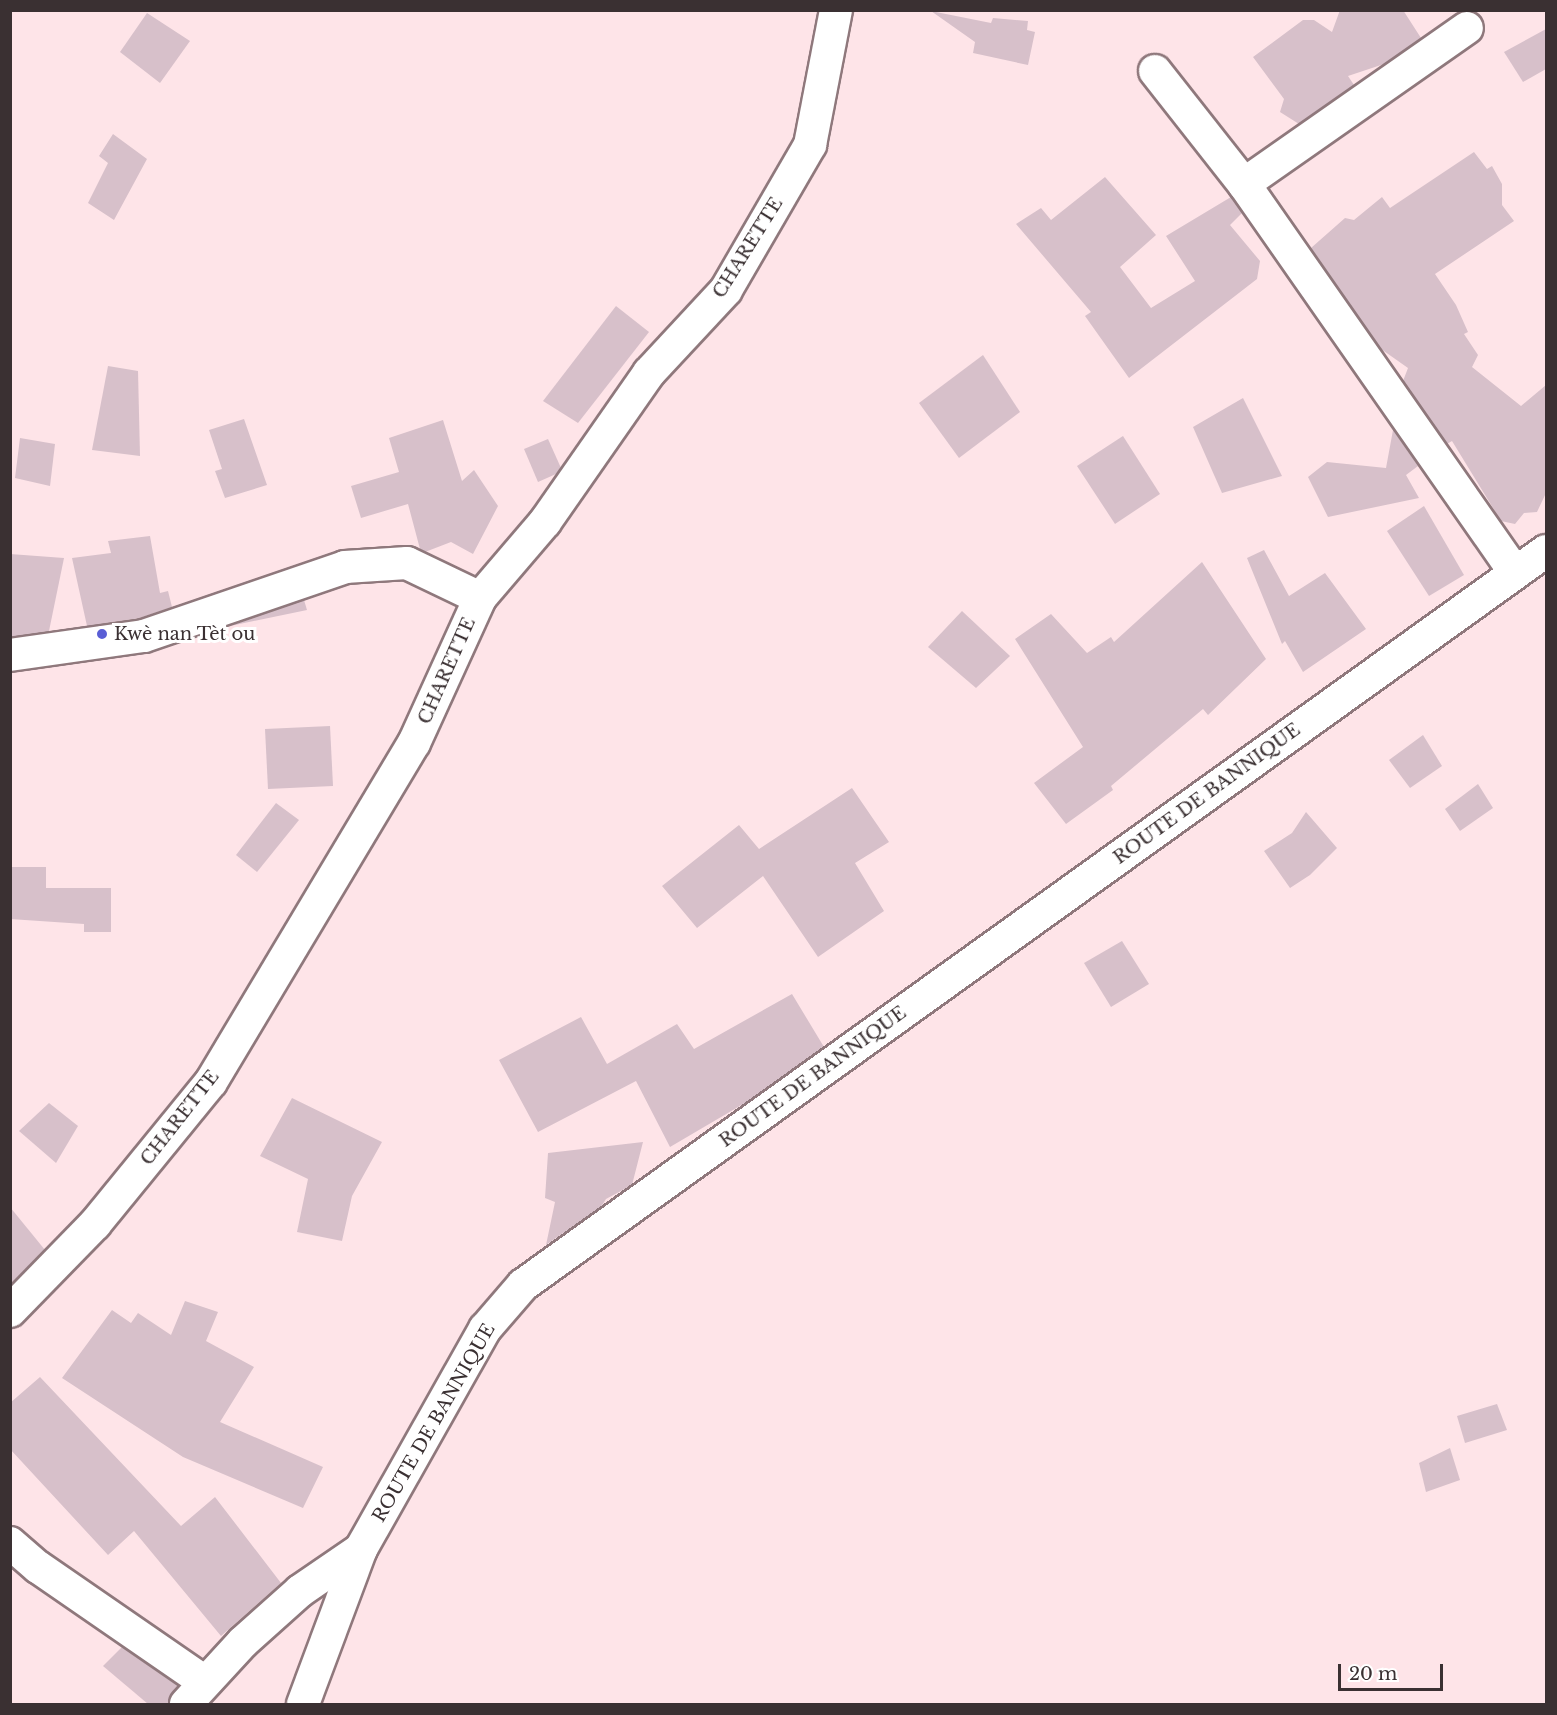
<!DOCTYPE html>
<html>
<head>
<meta charset="utf-8">
<style>
	body { margin:0 }
	#map { position:relative; width:1557px; height:1715px; overflow:hidden; background:#fee4e8; font-family:"Libre Baskerville",serif }
	div>[style] { position:absolute }
	.building>* { inset:0; background:#d7c0ca }
	.roads { filter:drop-shadow(2px 0 #8f787c) drop-shadow(-2px 0 #8f787c) drop-shadow(0 2px #8f787c) drop-shadow(0 -2px #8f787c) }
	.minor>* { height:32px; margin:-16px; padding:0 16px; transform-origin:16px; border-radius:16px; background:#fff }
	.dots>* { width:16px; height:16px; translate:-50% -50%; box-sizing:border-box; border:3px solid #fff; border-radius:50% }
	span { translate:-50% -50%; white-space:nowrap; text-align:center; line-height:1.15; -webkit-text-stroke:6px #fff; paint-order:stroke }
	.street-label { font-size:18px; color:#3a3032 }
	.poi-label { font-size:18px; color:#3a3032 }
	.left { translate:0 -50%; text-align:left }
	.frame { position:absolute; inset:0; border:12px solid #3a3032; pointer-events:none }
	.scale { position:absolute; left:1338px; top:1664px; width:105px; height:27px; box-sizing:border-box; border:3px solid #3a3032; border-top:0; padding-left:8px; font-size:18px; line-height:21px; white-space:nowrap; color:#3a3032; -webkit-text-stroke:4px #fff; paint-order:stroke }
</style>
</head>
<body>
<div id="map">
	<div class="building">
		<div style="clip-path:polygon(1340px 10px,1403px 10px,1421px 38px,1384px 64px,1348px 76px,1354px 85px,1299px 124px,1280px 112px,1284px 99px,1253px 57px,1303px 20px,1314px 20px,1332px 32px)"></div>
		<div style="clip-path:polygon(931px 11px,991px 23px,993px 18px,1028px 21px,1027px 30px,1035px 32px,1028px 65px,973px 53px,975px 42px)"></div>
		<div style="clip-path:polygon(147px 13px,190px 41px,160px 83px,120px 52px)"></div>
		<div style="clip-path:polygon(1546px 29px,1546px 69px,1523px 82px,1504px 52px)"></div>
		<div style="clip-path:polygon(113px 134px,147px 159px,114px 220px,88px 203px,108px 163px,99px 156px)"></div>
		<div style="clip-path:polygon(1474px 152px,1487px 169px,1492px 166px,1502px 184px,1502px 205px,1514px 221px,1435px 274px,1456px 305px,1468px 332px,1464px 334px,1478px 355px,1472px 367px,1521px 406px,1546px 385px,1546px 493px,1537px 512px,1524px 513px,1515px 524px,1501px 521px,1452px 441px,1447px 444px,1403px 381px,1408px 368px,1381px 349px,1311px 248px,1345px 218px,1354px 220px,1382px 197px,1390px 208px)"></div>
		<div style="clip-path:polygon(1105px 177px,1156px 235px,1120px 267px,1151px 308px,1195px 281px,1166px 236px,1231px 197px,1242px 213px,1230px 225px,1260px 261px,1257px 279px,1129px 378px,1085px 316px,1091px 312px,1016px 224px,1041px 208px,1051px 220px)"></div>
		<div style="clip-path:polygon(616px 306px,649px 332px,578px 423px,543px 401px)"></div>
		<div style="clip-path:polygon(983px 355px,1020px 412px,959px 458px,919px 403px)"></div>
		<div style="clip-path:polygon(108px 366px,138px 371px,140px 456px,92px 450px)"></div>
		<div style="clip-path:polygon(1243px 398px,1282px 476px,1222px 493px,1193px 427px)"></div>
		<div style="clip-path:polygon(244px 419px,267px 485px,225px 498px,215px 471px,222px 469px,209px 430px)"></div>
		<div style="clip-path:polygon(443px 420px,462px 481px,474px 470px,498px 506px,473px 554px,451px 542px,425px 552px,420px 549px,408px 504px,361px 518px,351px 486px,399px 472px,389px 438px)"></div>
		<div style="clip-path:polygon(1393px 430px,1418px 466px,1406px 475px,1419px 498px,1328px 517px,1308px 477px,1327px 462px,1386px 468px)"></div>
		<div style="clip-path:polygon(1123px 436px,1160px 494px,1115px 524px,1077px 466px)"></div>
		<div style="clip-path:polygon(20px 438px,55px 444px,50px 486px,15px 478px)"></div>
		<div style="clip-path:polygon(548px 439px,561px 468px,556px 474px,538px 482px,524px 449px)"></div>
		<div style="clip-path:polygon(1424px 506px,1464px 575px,1429px 596px,1387px 531px)"></div>
		<div style="clip-path:polygon(150px 536px,160px 593px,168px 591px,172px 607px,140px 618px,87px 626px,72px 558px,111px 553px,108px 541px)"></div>
		<div style="clip-path:polygon(1264px 550px,1289px 596px,1325px 573px,1366px 629px,1303px 672px,1285px 641px,1282px 644px,1247px 558px)"></div>
		<div style="clip-path:polygon(10px 554px,64px 558px,49px 631px,10px 637px)"></div>
		<div style="clip-path:polygon(1202px 562px,1266px 659px,1208px 715px,1203px 709px,1111px 786px,1113px 790px,1066px 824px,1034px 783px,1083px 747px,1015px 639px,1051px 614px,1087px 653px,1111px 637px,1114px 642px)"></div>
		<div style="clip-path:polygon(304px 600px,307px 610px,230px 626px)"></div>
		<div style="clip-path:polygon(962px 611px,1010px 656px,976px 688px,928px 647px)"></div>
		<div style="clip-path:polygon(330px 726px,333px 786px,268px 789px,265px 729px)"></div>
		<div style="clip-path:polygon(1423px 735px,1442px 766px,1410px 788px,1389px 760px)"></div>
		<div style="clip-path:polygon(1478px 784px,1493px 808px,1460px 831px,1445px 809px)"></div>
		<div style="clip-path:polygon(852px 788px,889px 842px,855px 863px,884px 911px,818px 957px,763px 876px,697px 928px,662px 886px,739px 825px,759px 849px)"></div>
		<div style="clip-path:polygon(276px 803px,299px 820px,257px 872px,236px 855px)"></div>
		<div style="clip-path:polygon(1306px 812px,1337px 848px,1310px 875px,1290px 888px,1264px 851px,1292px 833px)"></div>
		<div style="clip-path:polygon(10px 867px,46px 867px,46px 888px,111px 888px,111px 932px,84px 932px,84px 924px,10px 919px)"></div>
		<div style="clip-path:polygon(1122px 941px,1149px 984px,1111px 1007px,1084px 963px)"></div>
		<div style="clip-path:polygon(792px 994px,824px 1047px,750px 1100px,670px 1147px,636px 1081px,538px 1132px,499px 1060px,581px 1017px,607px 1064px,677px 1024px,694px 1049px)"></div>
		<div style="clip-path:polygon(292px 1098px,382px 1142px,352px 1196px,342px 1241px,297px 1232px,308px 1179px,260px 1156px)"></div>
		<div style="clip-path:polygon(49px 1103px,78px 1126px,56px 1163px,19px 1131px)"></div>
		<div style="clip-path:polygon(643px 1142px,632px 1185px,606px 1199px,601px 1207px,546px 1245px,555px 1202px,545px 1198px,548px 1153px)"></div>
		<div style="clip-path:polygon(10px 1207px,45px 1250px,10px 1285px)"></div>
		<div style="clip-path:polygon(185px 1301px,218px 1312px,206px 1341px,254px 1367px,220px 1422px,323px 1467px,303px 1508px,183px 1457px,62px 1378px,112px 1310px,131px 1323px,138px 1313px,171px 1335px)"></div>
		<div style="clip-path:polygon(40px 1377px,181px 1526px,215px 1497px,281px 1583px,221px 1636px,134px 1531px,108px 1555px,10px 1449px,10px 1403px)"></div>
		<div style="clip-path:polygon(1497px 1404px,1507px 1430px,1465px 1443px,1457px 1416px)"></div>
		<div style="clip-path:polygon(1450px 1448px,1460px 1480px,1426px 1492px,1419px 1463px)"></div>
		<div style="clip-path:polygon(122px 1647px,178px 1686px,169px 1704px,148px 1704px,103px 1666px)"></div>
	</div>
	<div class="roads">
		<div class="minor">
			<div style="left:1155px;top:71px;width:144px;rotate:51.8deg"></div>
			<div style="left:1244px;top:184px;width:474px;rotate:55.1deg"></div>
			<div style="left:1244px;top:184px;width:272px;rotate:-35deg"></div>
			<div style="left:10px;top:655px;width:135px;rotate:-8.1deg"></div>
			<div style="left:144px;top:636px;width:213px;rotate:-18.9deg"></div>
			<div style="left:345px;top:567px;width:62px;rotate:-3.7deg"></div>
			<div style="left:407px;top:563px;width:81px;rotate:25.6deg"></div>
			<div style="left:10px;top:1311px;width:122px;rotate:-45.7deg"></div>
			<div style="left:95px;top:1224px;width:183px;rotate:-50.8deg"></div>
			<div style="left:211px;top:1082px;width:395px;rotate:-59.1deg"></div>
			<div style="left:414px;top:743px;width:159px;rotate:-65.5deg"></div>
			<div style="left:480px;top:598px;width:100px;rotate:-49.5deg"></div>
			<div style="left:545px;top:522px;width:182px;rotate:-55.1deg"></div>
			<div style="left:649px;top:373px;width:113px;rotate:-47.1deg"></div>
			<div style="left:726px;top:290px;width:168px;rotate:-59.9deg"></div>
			<div style="left:810px;top:145px;width:137px;rotate:-79.1deg"></div>
			<div style="left:10px;top:1543px;width:37px;rotate:41deg"></div>
			<div style="left:38px;top:1567px;width:203px;rotate:34.6deg"></div>
			<div style="left:186px;top:1704px;width:84px;rotate:-47.4deg"></div>
			<div style="left:243px;top:1642px;width:76px;rotate:-41.8deg"></div>
			<div style="left:300px;top:1591px;width:74px;rotate:-34.5deg"></div>
			<div style="left:361px;top:1549px;width:253px;rotate:-60.6deg"></div>
			<div style="left:485px;top:1329px;width:58px;rotate:-49.2deg"></div>
			<div style="left:523px;top:1285px;width:1259px;rotate:-35.66deg"></div>
			<div style="left:303px;top:1704px;width:165px;rotate:-69.5deg"></div>
		</div>
	</div>
	<div class="dots">
		<div style="left:102px;top:634px;background:#5a5ed5"></div>
	</div>
	<div class="street-label">
		<span style="left:748px;top:248px;rotate:-58deg">CHARETTE</span>
		<span style="left:447px;top:671px;rotate:-66deg">CHARETTE</span>
		<span style="left:1207px;top:794px;rotate:-36deg">ROUTE DE BANNIQUE</span>
		<span style="left:813px;top:1077px;rotate:-36deg">ROUTE DE BANNIQUE</span>
		<span style="left:180px;top:1118px;rotate:-52deg">CHARETTE</span>
		<span style="left:434px;top:1423px;rotate:-60deg">ROUTE DE BANNIQUE</span>
	</div>
	<div class="poi-label">
		<span class="left" style="left:114px;top:634px">Kwè nan Tèt ou</span>
	</div>
	<div class="frame"></div>
	<div class="scale">20 m</div>
</div>
</body>
</html>
